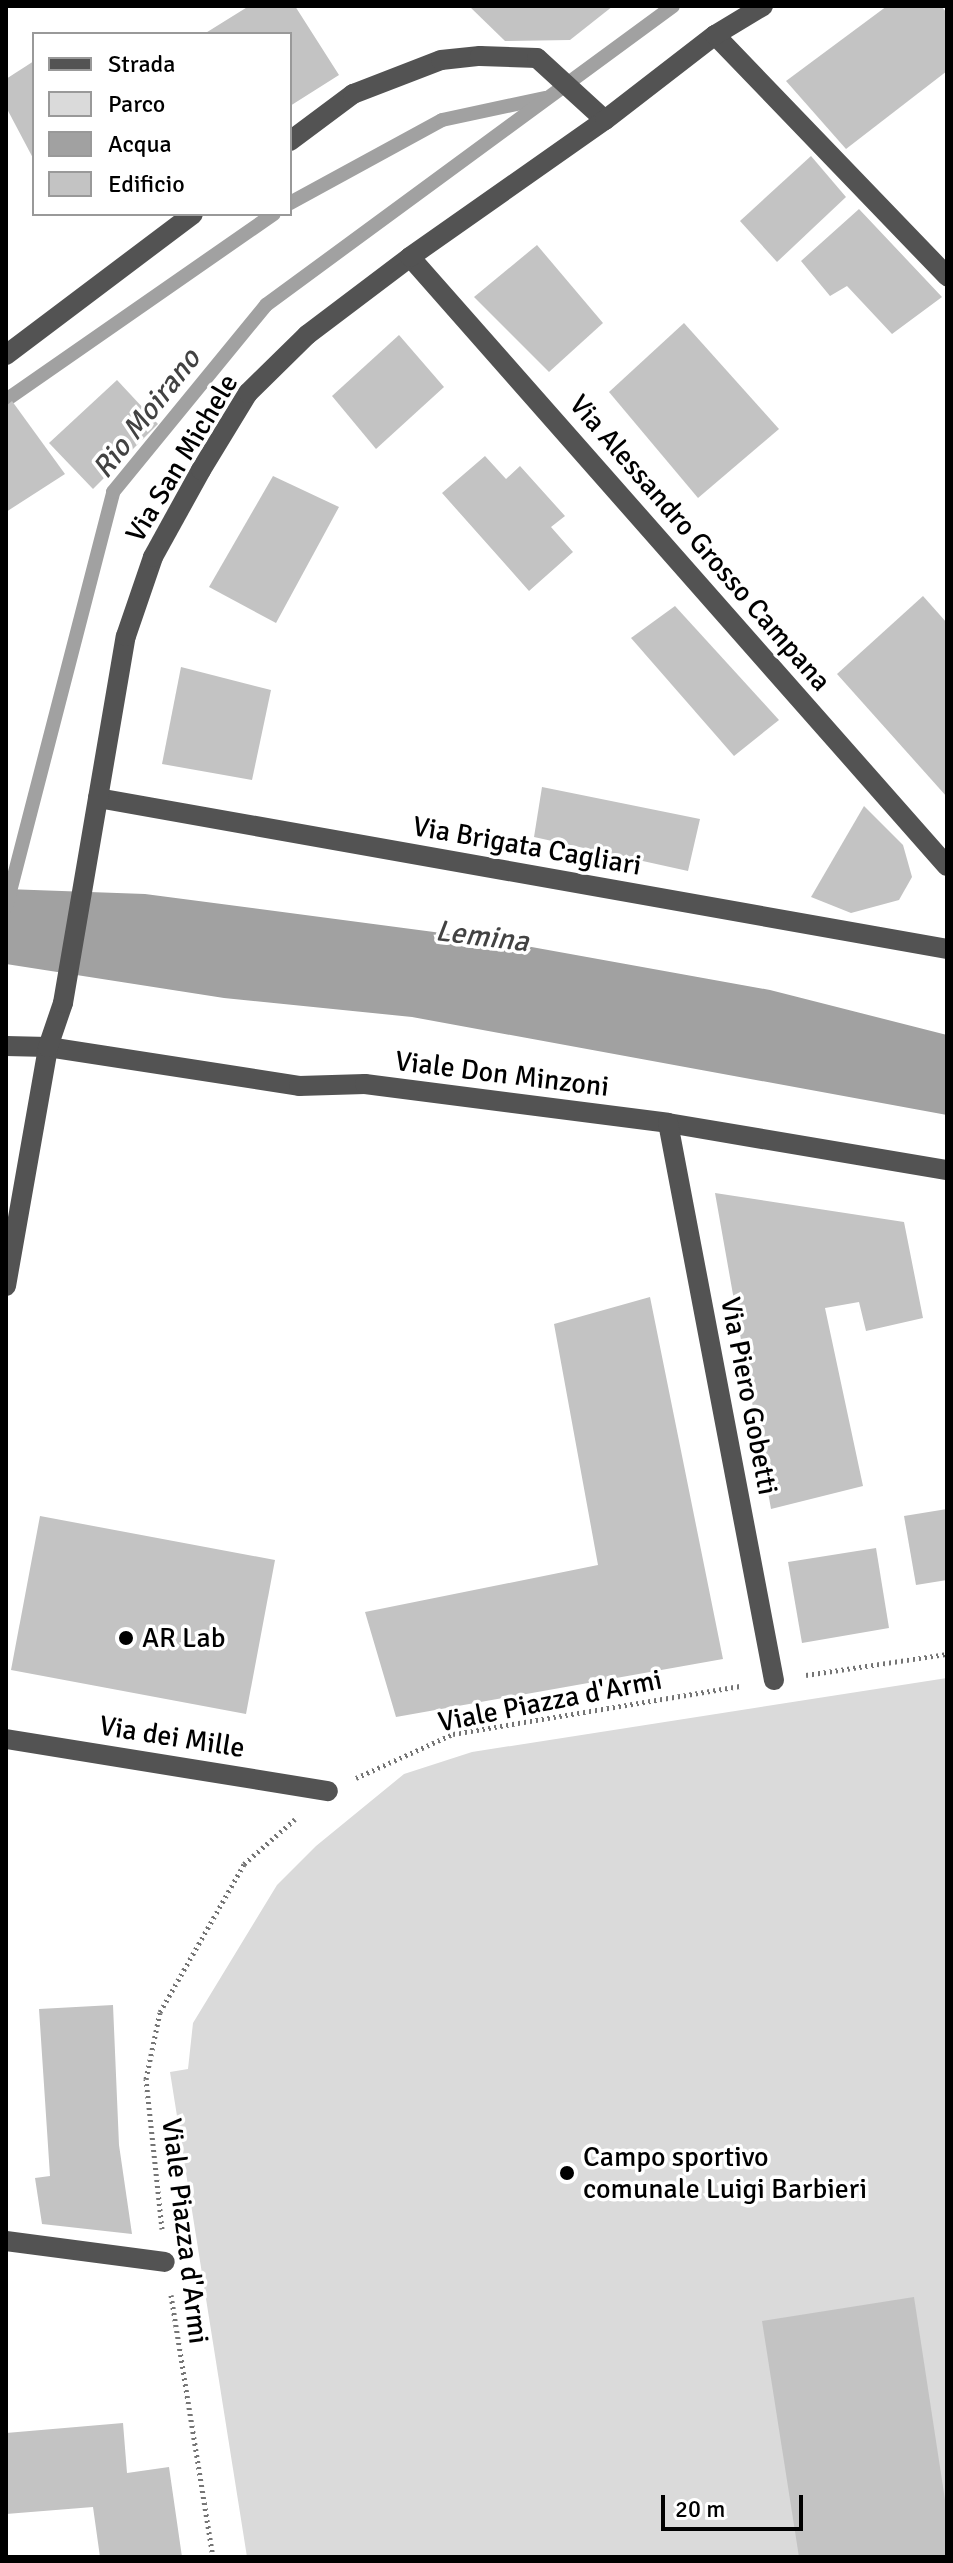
<!DOCTYPE html>
<html>
<head>
<meta charset="utf-8">
<style>
	body { margin:0 }
	#map { position:relative; width:953px; height:2563px; overflow:hidden; background:#fff; font-family:Signika,sans-serif }
	div>[style] { position:absolute }
	.green>* { inset:0; background:#dadada }
	.water>* { inset:0; background:#a1a1a1 }
	.stream>* { height:14px; margin:-7px; padding:0 7px; transform-origin:7px; border-radius:7px; background:#a1a1a1 }
	.building>* { inset:0; background:#c3c3c3 }
	.path>* { height:5px; margin-top:-2.5px; transform-origin:0; background:repeating-linear-gradient(90deg,#757575 0 2px,transparent 0 6px) }
	.minor>* { height:20px; margin:-10px; padding:0 10px; transform-origin:10px; border-radius:10px; background:#535353 }
	.dots>* { width:22px; height:22px; translate:-50% -50%; box-sizing:border-box; border:4px solid #fff; border-radius:50% }
	span { translate:-50% -50%; white-space:nowrap; text-align:center; line-height:1.15; -webkit-text-stroke:7px #fff; paint-order:stroke }
	.street-label { font-size:28px; color:#000 }
	.poi-label { font-size:28px; color:#000 }
	.left { translate:0 -50%; text-align:left }
	.water-label { font-size:30px; color:#424242; font-style:italic }
	.frame { position:absolute; inset:0; border:8px solid #000; pointer-events:none }
	.legend { position:absolute; left:32px; top:32px; width:260px; height:184px; box-sizing:border-box; background:#fff; border:2px solid #999; margin:0; padding:10px 14px; list-style:none; font-size:24px; color:#000 }
	.legend li { display:flex; align-items:center; gap:16px; height:40px }
	.legend b { width:40px; border:2px solid #999 }
	.scale { position:absolute; left:661px; top:2495px; width:142px; height:36px; box-sizing:border-box; border:4px solid #000; border-top:0; padding-left:10px; font-size:24px; line-height:28px; white-space:nowrap; color:#000; -webkit-text-stroke:6px #fff; paint-order:stroke }
</style>
</head>
<body>
<div id="map">
	<div class="green">
		<div style="clip-path:polygon(947px 1678px,947px 2557px,247px 2557px,170px 2072px,188px 2069px,193px 2023px,277px 1885px,316px 1846px,404px 1774px,472px 1752px)"></div>
	</div>
	<div class="water">
		<div style="clip-path:polygon(6px 889px,145px 894px,487px 939px,770px 990px,947px 1035px,947px 1115px,412px 1017px,224px 998px,6px 964px)"></div>
	</div>
	<div class="stream">
		<div style="left:290px;top:203px;width:173px;rotate:-28.6deg"></div>
		<div style="left:442px;top:120px;width:105px;rotate:-12.1deg"></div>
		<div style="left:6px;top:400px;width:326px;rotate:-34.8deg"></div>
		<div style="left:6px;top:907px;width:429px;rotate:-75.5deg"></div>
		<div style="left:113px;top:492px;width:242px;rotate:-50.7deg"></div>
		<div style="left:266px;top:305px;width:505px;rotate:-36.3deg"></div>
	</div>
	<div class="building">
		<div style="clip-path:polygon(249px 6px,295px 6px,339px 75px,290px 106px,290px 34px,204px 34px)"></div>
		<div style="clip-path:polygon(469px 6px,613px 6px,570px 40px,505px 41px)"></div>
		<div style="clip-path:polygon(887px 6px,941px 6px,947px 13px,947px 71px,846px 149px,786px 81px)"></div>
		<div style="clip-path:polygon(34px 61px,34px 160px,6px 107px,6px 79px)"></div>
		<div style="clip-path:polygon(811px 156px,846px 197px,777px 262px,740px 221px)"></div>
		<div style="clip-path:polygon(859px 209px,942px 297px,892px 334px,847px 286px,830px 296px,801px 261px)"></div>
		<div style="clip-path:polygon(537px 245px,603px 323px,549px 372px,474px 297px)"></div>
		<div style="clip-path:polygon(684px 323px,779px 429px,698px 498px,609px 392px)"></div>
		<div style="clip-path:polygon(399px 335px,444px 387px,376px 449px,332px 396px)"></div>
		<div style="clip-path:polygon(117px 380px,158px 424px,93px 489px,49px 443px)"></div>
		<div style="clip-path:polygon(12px 401px,65px 474px,6px 512px,6px 406px)"></div>
		<div style="clip-path:polygon(485px 456px,506px 479px,520px 466px,565px 516px,551px 527px,573px 552px,529px 591px,442px 493px)"></div>
		<div style="clip-path:polygon(273px 476px,339px 507px,276px 623px,209px 587px)"></div>
		<div style="clip-path:polygon(923px 596px,947px 623px,947px 797px,837px 674px)"></div>
		<div style="clip-path:polygon(675px 606px,779px 720px,734px 756px,631px 638px)"></div>
		<div style="clip-path:polygon(181px 667px,271px 690px,252px 780px,162px 764px)"></div>
		<div style="clip-path:polygon(542px 787px,700px 819px,688px 871px,534px 837px)"></div>
		<div style="clip-path:polygon(864px 806px,903px 845px,912px 877px,899px 900px,851px 913px,811px 897px)"></div>
		<div style="clip-path:polygon(715px 1193px,904px 1222px,923px 1318px,866px 1331px,859px 1302px,825px 1308px,863px 1486px,771px 1509px)"></div>
		<div style="clip-path:polygon(650px 1297px,723px 1659px,396px 1717px,365px 1612px,598px 1565px,554px 1324px)"></div>
		<div style="clip-path:polygon(947px 1509px,947px 1580px,916px 1585px,904px 1516px)"></div>
		<div style="clip-path:polygon(40px 1516px,275px 1560px,246px 1714px,11px 1670px)"></div>
		<div style="clip-path:polygon(876px 1548px,889px 1628px,802px 1643px,788px 1562px)"></div>
		<div style="clip-path:polygon(113px 2005px,119px 2145px,132px 2234px,42px 2224px,35px 2178px,50px 2176px,39px 2009px)"></div>
		<div style="clip-path:polygon(914px 2297px,947px 2513px,947px 2557px,799px 2557px,762px 2321px)"></div>
		<div style="clip-path:polygon(123px 2423px,127px 2473px,169px 2467px,182px 2557px,100px 2557px,93px 2507px,6px 2514px,6px 2433px)"></div>
	</div>
	<div class="path">
		<div style="left:806px;top:1675px;width:143px;rotate:-8.5deg"></div>
		<div style="left:356px;top:1778px;width:107px;rotate:-24.4deg"></div>
		<div style="left:453px;top:1734px;width:291px;rotate:-9.5deg"></div>
		<div style="left:162px;top:2229px;width:151px;rotate:-96.1deg"></div>
		<div style="left:146px;top:2079px;width:68px;rotate:-78.2deg"></div>
		<div style="left:160px;top:2012px;width:170px;rotate:-60.4deg"></div>
		<div style="left:244px;top:1864px;width:68px;rotate:-41.4deg"></div>
		<div style="left:171px;top:2295px;width:265px;rotate:80.9deg"></div>
	</div>
	<div class="minor">
		<div style="left:715px;top:35px;width:335px;rotate:46.1deg"></div>
		<div style="left:290px;top:141px;width:79px;rotate:-36.7deg"></div>
		<div style="left:353px;top:94px;width:94px;rotate:-21.1deg"></div>
		<div style="left:441px;top:60px;width:39px;rotate:-6deg"></div>
		<div style="left:480px;top:56px;width:57px;rotate:2deg"></div>
		<div style="left:537px;top:58px;width:92px;rotate:42.4deg"></div>
		<div style="left:410px;top:257px;width:812px;rotate:48.6deg"></div>
		<div style="left:6px;top:355px;width:234px;rotate:-37deg"></div>
		<div style="left:98px;top:798px;width:862px;rotate:10.08deg"></div>
		<div style="left:6px;top:1046px;width:42px;rotate:1.4deg"></div>
		<div style="left:48px;top:1047px;width:254px;rotate:8.8deg"></div>
		<div style="left:299px;top:1086px;width:66px;rotate:-1.7deg"></div>
		<div style="left:365px;top:1084px;width:305px;rotate:7.3deg"></div>
		<div style="left:668px;top:1123px;width:283px;rotate:9.6deg"></div>
		<div style="left:668px;top:1123px;width:567px;rotate:79.23deg"></div>
		<div style="left:6px;top:1286px;width:243px;rotate:-80deg"></div>
		<div style="left:48px;top:1047px;width:46px;rotate:-71.2deg"></div>
		<div style="left:63px;top:1003px;width:372px;rotate:-80.3deg"></div>
		<div style="left:126px;top:636px;width:83px;rotate:-71.1deg"></div>
		<div style="left:153px;top:557px;width:99px;rotate:-61.1deg"></div>
		<div style="left:201px;top:470px;width:90px;rotate:-58.6deg"></div>
		<div style="left:248px;top:393px;width:83px;rotate:-44.5deg"></div>
		<div style="left:307px;top:335px;width:129px;rotate:-37.1deg"></div>
		<div style="left:410px;top:257px;width:238px;rotate:-35.1deg"></div>
		<div style="left:605px;top:120px;width:139px;rotate:-37.7deg"></div>
		<div style="left:715px;top:35px;width:56px;rotate:-31.1deg"></div>
		<div style="left:6px;top:1739px;width:326px;rotate:9.2deg"></div>
		<div style="left:6px;top:2241px;width:160px;rotate:7.5deg"></div>
	</div>
	<div class="dots">
		<div style="left:126px;top:1638px;background:#000"></div>
		<div style="left:567px;top:2173px;background:#000"></div>
	</div>
	<div class="street-label">
		<span style="left:182px;top:458px;rotate:-59deg">Via San Michele</span>
		<span style="left:700px;top:543px;rotate:49deg">Via Alessandro Grosso Campana</span>
		<span style="left:527px;top:846px;rotate:10deg">Via Brigata Cagliari</span>
		<span style="left:502px;top:1074px;rotate:7deg">Viale Don Minzoni</span>
		<span style="left:749px;top:1396px;rotate:79deg">Via Piero Gobetti</span>
		<span style="left:550px;top:1701px;rotate:-11deg">Viale Piazza d'Armi</span>
		<span style="left:172px;top:1737px;rotate:9deg">Via dei Mille</span>
		<span style="left:185px;top:2231px;rotate:83deg">Viale Piazza d'Armi</span>
	</div>
	<div class="poi-label">
		<span class="left" style="left:142px;top:1638px">AR Lab</span>
		<span class="left" style="left:583px;top:2173px">Campo sportivo<br>comunale Luigi Barbieri</span>
	</div>
	<div class="water-label">
		<span style="left:147px;top:414px;rotate:-52deg">Rio Moirano</span>
		<span style="left:482px;top:937px;rotate:7deg">Lemina</span>
	</div>
	<div class="frame"></div>
	<ul class="legend">
	<li><b style="height:10px;background:#535353"></b>Strada</li>
	<li><b style="height:22px;background:#dadada"></b>Parco</li>
	<li><b style="height:22px;background:#a1a1a1"></b>Acqua</li>
	<li><b style="height:22px;background:#c3c3c3"></b>Edificio</li>
	</ul>
	<div class="scale">20 m</div>
</div>
</body>
</html>
